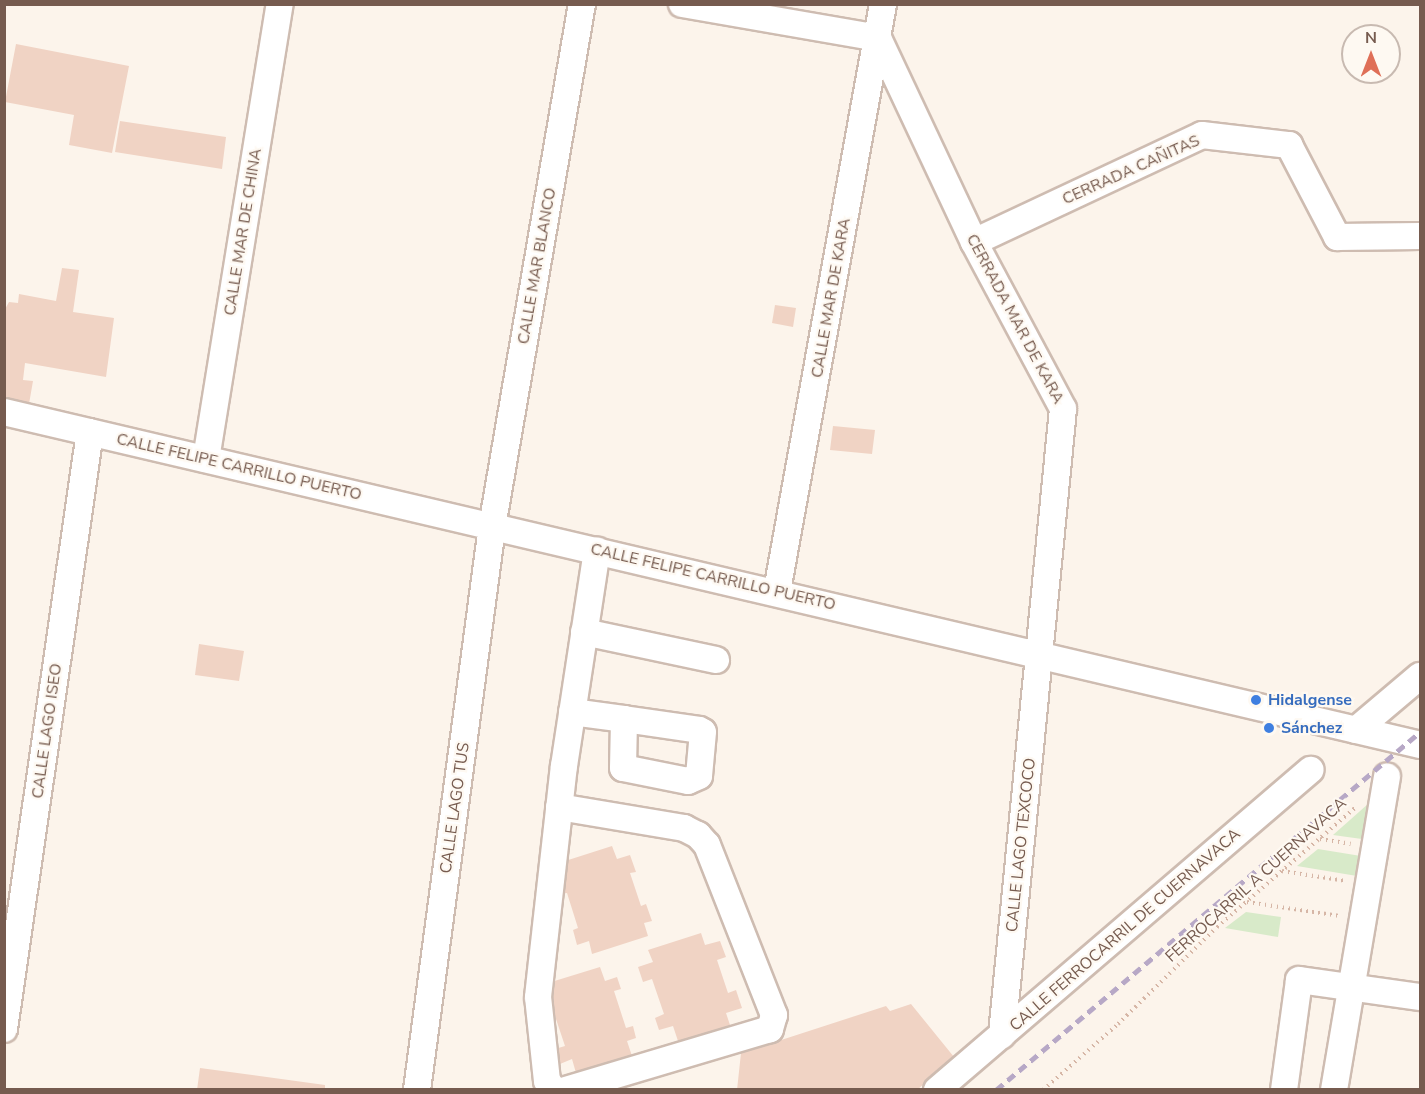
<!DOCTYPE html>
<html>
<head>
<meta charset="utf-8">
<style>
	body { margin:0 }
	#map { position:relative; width:1425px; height:1094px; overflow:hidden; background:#fcf4eb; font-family:"Nunito Sans",sans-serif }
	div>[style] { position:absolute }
	.green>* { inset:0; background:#d8eac9 }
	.building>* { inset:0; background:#f0d3c4 }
	.path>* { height:4px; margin-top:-2px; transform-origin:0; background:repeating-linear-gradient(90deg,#d6b6a6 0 1.5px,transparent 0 6px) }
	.roads { filter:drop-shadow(2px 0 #cebcb1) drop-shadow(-2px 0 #cebcb1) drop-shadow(0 2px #cebcb1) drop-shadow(0 -2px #cebcb1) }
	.minor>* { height:26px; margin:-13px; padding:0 13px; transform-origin:13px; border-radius:13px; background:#fff }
	.rail>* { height:4.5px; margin-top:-2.25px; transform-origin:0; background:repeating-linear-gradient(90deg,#b7a8c6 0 9px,transparent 0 15px) }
	.dots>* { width:16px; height:16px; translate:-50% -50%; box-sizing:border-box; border:3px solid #fef9f2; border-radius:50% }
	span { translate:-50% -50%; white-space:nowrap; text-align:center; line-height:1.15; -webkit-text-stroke:4.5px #fef9f2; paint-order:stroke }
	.street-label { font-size:16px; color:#765b4f }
	.shop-label { font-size:16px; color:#366cbe; font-weight:700 }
	.left { translate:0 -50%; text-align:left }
	.frame { position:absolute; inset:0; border:6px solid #765b4f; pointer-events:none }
	.north { position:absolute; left:1341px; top:24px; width:60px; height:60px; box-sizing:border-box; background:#fef9f2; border:2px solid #c8bab1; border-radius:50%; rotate:0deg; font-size:16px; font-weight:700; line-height:24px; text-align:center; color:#765b4f }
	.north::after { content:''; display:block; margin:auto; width:21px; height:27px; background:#df6f57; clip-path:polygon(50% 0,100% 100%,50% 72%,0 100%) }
</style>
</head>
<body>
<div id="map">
	<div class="green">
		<div style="clip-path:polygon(1377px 796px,1369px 840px,1333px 835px)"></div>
		<div style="clip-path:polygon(1318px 849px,1367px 857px,1363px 877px,1297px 866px)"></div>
		<div style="clip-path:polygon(1246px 912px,1281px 917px,1278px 937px,1225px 928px)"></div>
	</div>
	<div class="building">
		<div style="clip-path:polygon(16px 44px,129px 66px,112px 153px,69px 145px,74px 115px,5px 102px)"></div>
		<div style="clip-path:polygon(120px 121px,226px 137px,222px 169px,115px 152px)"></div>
		<div style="clip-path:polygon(62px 268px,79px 270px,73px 312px,114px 318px,106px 377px,25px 363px,23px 380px,33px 381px,29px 404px,4px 400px,4px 311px,9px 302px,18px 303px,19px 294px,56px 301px)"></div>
		<div style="clip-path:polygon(775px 305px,796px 308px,793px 327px,772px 323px)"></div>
		<div style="clip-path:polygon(833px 426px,875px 430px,872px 454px,830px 450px)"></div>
		<div style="clip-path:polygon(199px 644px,244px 651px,239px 681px,195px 675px)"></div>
		<div style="clip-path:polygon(612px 846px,617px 859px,630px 855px,636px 872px,630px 873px,641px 906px,646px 904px,652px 921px,644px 923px,648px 936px,592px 954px,589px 941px,577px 945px,573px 930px,578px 928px,567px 893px,561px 894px,557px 881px,567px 878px,562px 862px)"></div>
		<div style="clip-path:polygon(701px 933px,705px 945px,720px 941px,726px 957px,717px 960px,728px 993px,736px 990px,742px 1008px,726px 1013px,731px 1028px,679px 1044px,673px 1026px,659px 1030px,655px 1018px,664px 1014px,652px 979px,643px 982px,638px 967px,653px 962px,648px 950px)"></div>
		<div style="clip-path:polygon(600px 967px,605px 981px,617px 977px,621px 989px,614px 991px,626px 1028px,633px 1026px,636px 1038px,627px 1041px,632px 1056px,576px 1073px,572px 1059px,560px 1064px,555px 1049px,565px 1046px,554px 1013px,545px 1016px,541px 1002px,552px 999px,548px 983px)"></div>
		<div style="clip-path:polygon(911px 1004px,954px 1057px,917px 1090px,737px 1090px,741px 1053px,886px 1006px,890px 1011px)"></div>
		<div style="clip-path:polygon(200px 1068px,325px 1085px,325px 1090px,197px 1090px)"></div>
	</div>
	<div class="path">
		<div style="left:1320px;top:839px;width:31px;rotate:9deg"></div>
		<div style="left:1282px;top:871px;width:65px;rotate:8.9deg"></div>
		<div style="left:1247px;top:902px;width:94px;rotate:8.6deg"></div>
		<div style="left:1043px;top:1090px;width:100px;rotate:-41.3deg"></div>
		<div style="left:1118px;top:1024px;width:139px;rotate:-44.4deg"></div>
		<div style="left:1217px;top:927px;width:185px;rotate:-40.8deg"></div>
	</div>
	<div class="roads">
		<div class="minor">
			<div style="left:682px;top:4px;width:199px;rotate:9.8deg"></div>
			<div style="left:878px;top:38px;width:225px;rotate:64.8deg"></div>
			<div style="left:974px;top:242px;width:189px;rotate:61.9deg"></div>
			<div style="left:1063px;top:409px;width:629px;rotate:95.57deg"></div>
			<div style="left:974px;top:242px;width:252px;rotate:-25.1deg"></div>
			<div style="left:1202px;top:135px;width:88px;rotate:6.6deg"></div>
			<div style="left:1289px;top:145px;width:104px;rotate:62.4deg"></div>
			<div style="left:1337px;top:237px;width:83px;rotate:-0.7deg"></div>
			<div style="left:4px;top:412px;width:1455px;rotate:13.23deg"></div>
			<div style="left:206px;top:459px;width:461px;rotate:-80.8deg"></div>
			<div style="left:777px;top:591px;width:596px;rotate:-79.76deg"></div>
			<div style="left:584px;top:632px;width:135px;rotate:12deg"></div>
			<div style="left:572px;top:712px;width:52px;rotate:7.7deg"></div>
			<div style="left:624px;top:719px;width:76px;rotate:8.3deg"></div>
			<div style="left:699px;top:730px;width:4px;rotate:27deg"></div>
			<div style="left:703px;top:732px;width:44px;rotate:95.2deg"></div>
			<div style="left:699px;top:776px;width:12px;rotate:156deg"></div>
			<div style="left:688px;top:781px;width:66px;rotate:-168.7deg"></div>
			<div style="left:623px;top:768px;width:49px;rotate:-88.8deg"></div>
			<div style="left:1356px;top:730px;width:84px;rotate:-40.2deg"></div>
			<div style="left:559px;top:807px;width:127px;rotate:9.5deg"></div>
			<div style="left:684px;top:828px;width:16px;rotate:27deg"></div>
			<div style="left:698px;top:835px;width:13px;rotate:48deg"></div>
			<div style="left:707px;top:845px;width:183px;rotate:68.5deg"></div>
			<div style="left:774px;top:1015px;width:15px;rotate:106deg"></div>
			<div style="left:770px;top:1029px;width:214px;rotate:163.4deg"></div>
			<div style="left:4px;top:1029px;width:603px;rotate:-81.8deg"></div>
			<div style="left:417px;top:1090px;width:568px;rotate:-82.41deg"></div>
			<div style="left:492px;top:527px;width:531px;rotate:-80.24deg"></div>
			<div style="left:554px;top:1090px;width:11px;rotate:-128deg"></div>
			<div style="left:547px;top:1081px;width:84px;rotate:-96.1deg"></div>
			<div style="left:538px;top:997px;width:232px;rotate:-83.6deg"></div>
			<div style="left:564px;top:766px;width:218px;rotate:-81.3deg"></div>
			<div style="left:937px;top:1090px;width:492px;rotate:-40.6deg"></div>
			<div style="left:1284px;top:1090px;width:111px;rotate:-82.2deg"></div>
			<div style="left:1299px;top:980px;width:122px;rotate:8deg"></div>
			<div style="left:1334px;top:1090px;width:318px;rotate:-80.4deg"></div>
		</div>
	</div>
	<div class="rail">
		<div style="left:996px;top:1090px;width:555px;rotate:-40.18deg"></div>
	</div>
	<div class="dots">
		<div style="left:1256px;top:700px;background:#3f7fe0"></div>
		<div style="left:1269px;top:728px;background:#3f7fe0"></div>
	</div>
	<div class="street-label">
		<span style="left:1131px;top:170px;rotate:-24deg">CERRADA CAÑITAS</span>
		<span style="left:243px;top:232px;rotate:-81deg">CALLE MAR DE CHINA</span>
		<span style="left:537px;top:266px;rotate:-80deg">CALLE MAR BLANCO</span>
		<span style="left:831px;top:298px;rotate:-80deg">CALLE MAR DE KARA</span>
		<span style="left:1015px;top:319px;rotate:62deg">CERRADA MAR DE KARA</span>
		<span style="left:239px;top:467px;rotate:13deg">CALLE FELIPE CARRILLO PUERTO</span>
		<span style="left:713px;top:577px;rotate:13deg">CALLE FELIPE CARRILLO PUERTO</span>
		<span style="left:47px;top:731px;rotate:-82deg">CALLE LAGO ISEO</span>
		<span style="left:455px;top:808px;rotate:-82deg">CALLE LAGO TUS</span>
		<span style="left:1021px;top:845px;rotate:-84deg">CALLE LAGO TEXCOCO</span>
		<span style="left:1256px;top:880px;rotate:-42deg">FERROCARRIL A CUERNAVACA</span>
		<span style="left:1125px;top:930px;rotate:-41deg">CALLE FERROCARRIL DE CUERNAVACA</span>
	</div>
	<div class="shop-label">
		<span class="left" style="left:1268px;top:700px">Hidalgense</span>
		<span class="left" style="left:1281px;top:728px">Sánchez</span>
	</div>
	<div class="frame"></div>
	<div class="north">N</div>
</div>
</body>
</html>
